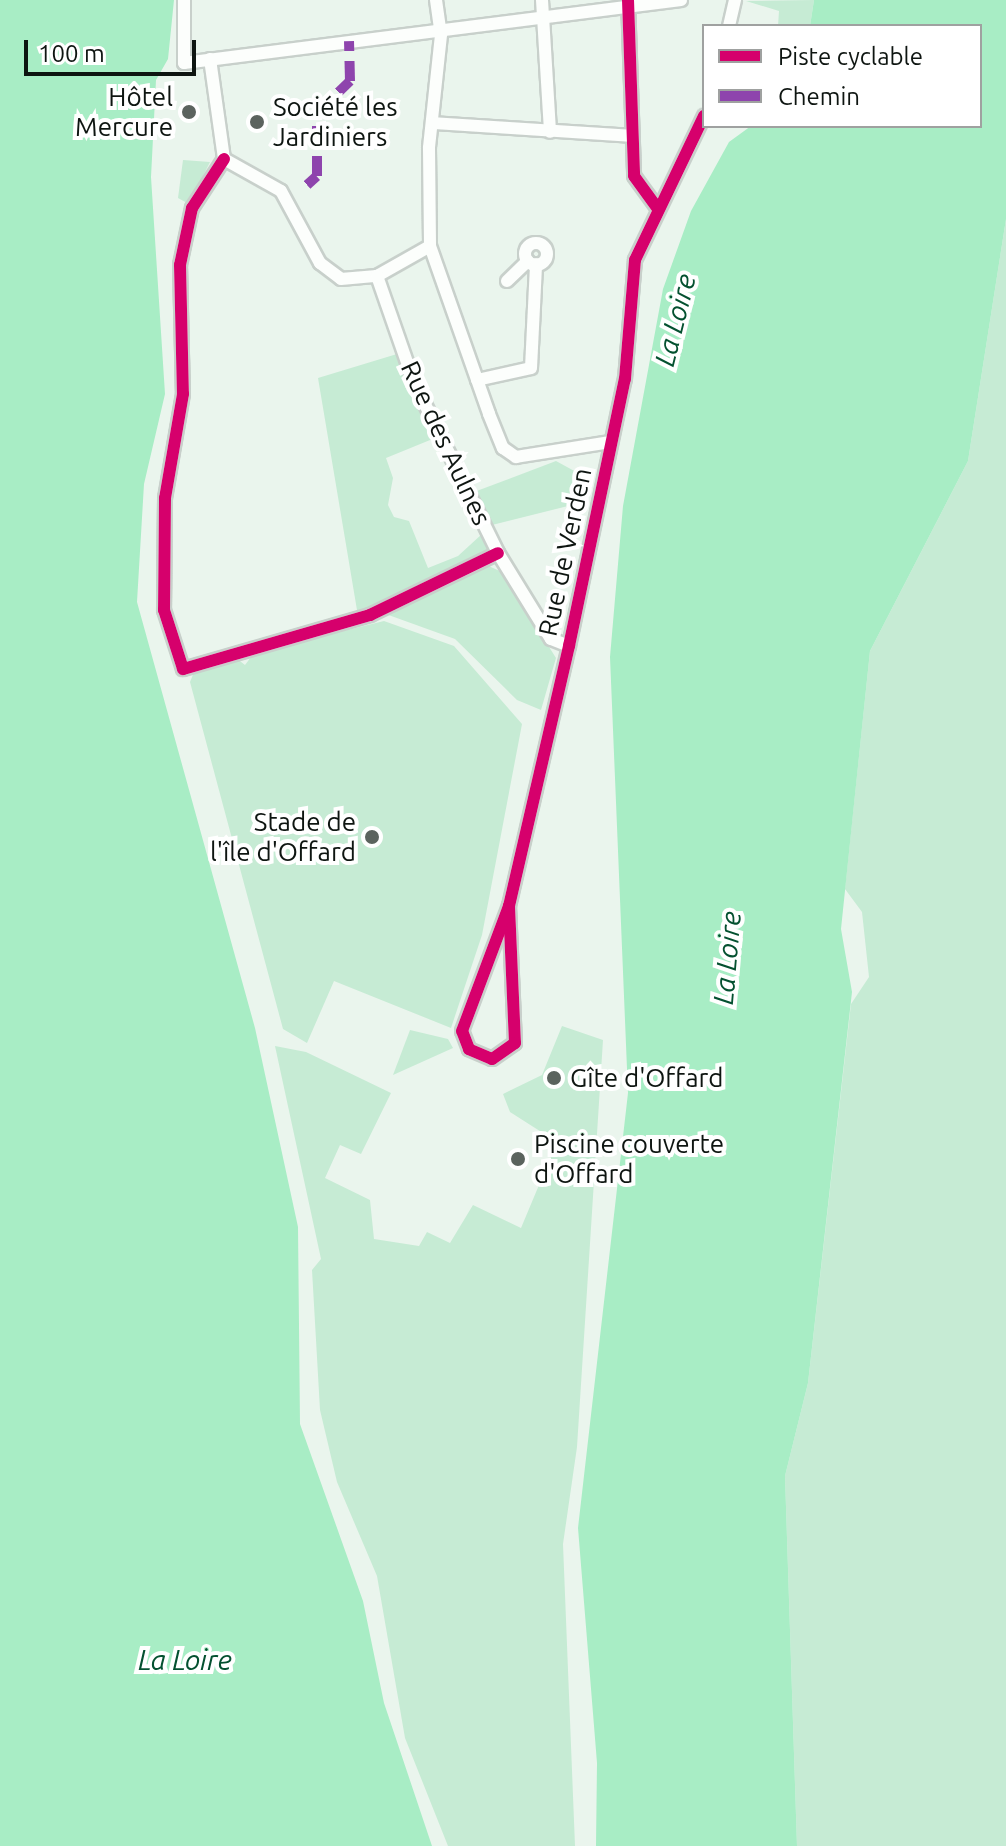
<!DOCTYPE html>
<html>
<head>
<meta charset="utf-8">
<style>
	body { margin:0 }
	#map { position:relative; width:1006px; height:1846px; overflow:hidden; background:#eaf5ed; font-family:Ubuntu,sans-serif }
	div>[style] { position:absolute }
	.green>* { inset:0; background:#c6ebd4 }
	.water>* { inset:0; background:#a8edc5 }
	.roads { filter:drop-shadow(2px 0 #c8d0cb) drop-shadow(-2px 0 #c8d0cb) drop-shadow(0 2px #c8d0cb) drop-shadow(0 -2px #c8d0cb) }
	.minor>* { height:12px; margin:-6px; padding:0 6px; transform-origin:6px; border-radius:6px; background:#fcfefc }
	.minor>.ring { margin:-6px; padding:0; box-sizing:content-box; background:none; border:12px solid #fcfefc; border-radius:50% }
	.quiet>* { height:10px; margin-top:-5px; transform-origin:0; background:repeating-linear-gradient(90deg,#8e44ad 0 20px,transparent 0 30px) }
	.cycleway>* { height:12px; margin:-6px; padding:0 6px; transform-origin:6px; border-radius:6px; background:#d6006c }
	.dots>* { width:22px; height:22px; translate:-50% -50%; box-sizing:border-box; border:4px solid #fff; border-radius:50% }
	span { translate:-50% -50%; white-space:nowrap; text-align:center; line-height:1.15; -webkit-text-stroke:8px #fff; paint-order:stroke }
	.poi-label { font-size:26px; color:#0e1511 }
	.right { translate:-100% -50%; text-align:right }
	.left { translate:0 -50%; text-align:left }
	.street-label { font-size:26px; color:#0e1511 }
	.water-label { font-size:28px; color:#045130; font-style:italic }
	.legend { position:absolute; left:702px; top:24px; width:280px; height:104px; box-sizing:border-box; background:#fff; border:2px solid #9fa1a0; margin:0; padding:10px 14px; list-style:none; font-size:24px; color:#0e1511 }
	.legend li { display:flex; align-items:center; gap:16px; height:40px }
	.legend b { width:40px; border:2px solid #9fa1a0 }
	.scale { position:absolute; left:24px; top:40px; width:172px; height:36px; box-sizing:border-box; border:4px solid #0e1511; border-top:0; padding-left:10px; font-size:24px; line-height:28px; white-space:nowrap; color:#0e1511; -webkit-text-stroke:6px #fff; paint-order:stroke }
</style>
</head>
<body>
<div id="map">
	<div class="green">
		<div style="clip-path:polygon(814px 0,810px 26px,778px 26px,779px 11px,746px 1px)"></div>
		<div style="clip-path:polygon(183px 160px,210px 162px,189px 204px,178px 198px)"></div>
		<div style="clip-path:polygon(1006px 219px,1006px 1846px,797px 1846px,785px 1476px,808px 1383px,851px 1004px,869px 977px,862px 912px,845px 889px,870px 651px,968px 461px)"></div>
		<div style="clip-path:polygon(397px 354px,435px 438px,386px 458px,393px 478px,388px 505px,394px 517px,409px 521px,428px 568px,458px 556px,482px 534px,490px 551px,358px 616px,318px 378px)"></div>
		<div style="clip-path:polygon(556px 461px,589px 479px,584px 502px,492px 525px,474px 492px)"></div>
		<div style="clip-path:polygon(484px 564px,502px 572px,556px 658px,541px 710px,517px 700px,455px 639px,383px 613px)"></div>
		<div style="clip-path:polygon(384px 621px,454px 646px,522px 724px,482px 935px,451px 1028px,334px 981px,307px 1043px,283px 1029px,190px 682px,194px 672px,236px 658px,245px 665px,254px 653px)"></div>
		<div style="clip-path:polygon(562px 1026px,603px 1040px,577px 1447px,563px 1544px,575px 1846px,448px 1846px,405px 1738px,377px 1576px,337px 1482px,320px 1410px,312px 1270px,321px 1259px,275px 1046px,306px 1052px,391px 1093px,361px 1154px,340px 1145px,325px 1178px,370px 1200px,374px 1239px,419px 1246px,427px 1232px,450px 1243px,473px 1205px,521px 1228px,557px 1142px,510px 1112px,503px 1094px,542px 1075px)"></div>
		<div style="clip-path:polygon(410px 1030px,448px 1039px,453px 1048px,393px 1075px)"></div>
	</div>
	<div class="water">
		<div style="clip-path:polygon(0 0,174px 0,168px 59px,156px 80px,151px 177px,165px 394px,144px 484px,137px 602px,255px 1028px,298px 1227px,300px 1424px,363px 1601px,384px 1703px,432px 1846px,0 1846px)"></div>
		<div style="clip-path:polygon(814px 0,1006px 0,1006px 219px,968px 461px,870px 651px,841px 929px,852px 992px,808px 1383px,785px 1476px,797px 1846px,596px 1846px,597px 1763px,578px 1528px,628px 1093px,610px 657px,623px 506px,663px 289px,691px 211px,729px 142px,751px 126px,980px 126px,980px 26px,810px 26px)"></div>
	</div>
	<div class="roads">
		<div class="minor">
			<div style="left:184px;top:0;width:63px;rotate:90deg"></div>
			<div style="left:184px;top:63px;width:501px;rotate:-7.22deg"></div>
			<div style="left:436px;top:0;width:35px;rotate:82deg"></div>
			<div style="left:441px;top:35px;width:114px;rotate:96.1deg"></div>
			<div style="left:429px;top:148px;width:98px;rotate:89.4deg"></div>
			<div style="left:430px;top:246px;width:178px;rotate:70.6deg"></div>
			<div style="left:489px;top:414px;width:37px;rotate:68deg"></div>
			<div style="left:503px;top:448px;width:16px;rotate:35deg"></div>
			<div style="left:516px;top:457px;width:96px;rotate:-9deg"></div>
			<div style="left:542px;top:0;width:132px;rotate:86.5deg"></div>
			<div style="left:628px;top:0;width:176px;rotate:88deg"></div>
			<div style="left:634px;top:176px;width:39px;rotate:54deg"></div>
			<div style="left:729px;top:26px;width:27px;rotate:-77deg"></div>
			<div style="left:210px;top:59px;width:101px;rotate:82deg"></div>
			<div style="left:433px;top:123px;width:199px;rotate:3.7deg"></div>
			<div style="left:224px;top:159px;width:59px;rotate:123.1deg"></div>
			<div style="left:192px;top:208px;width:58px;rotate:101.9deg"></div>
			<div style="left:180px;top:265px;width:129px;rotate:88.7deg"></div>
			<div style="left:183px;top:394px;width:106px;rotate:99.8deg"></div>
			<div style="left:165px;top:498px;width:112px;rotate:90.5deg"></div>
			<div style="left:164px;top:610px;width:62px;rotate:72.1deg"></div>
			<div style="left:183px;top:669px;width:195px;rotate:-16.1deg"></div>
			<div style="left:370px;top:615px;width:142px;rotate:-25.8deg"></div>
			<div style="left:224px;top:159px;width:65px;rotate:29.3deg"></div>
			<div style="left:281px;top:191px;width:82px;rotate:61.6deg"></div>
			<div style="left:320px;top:263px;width:26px;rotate:37deg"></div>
			<div style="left:341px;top:279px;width:36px;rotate:-5deg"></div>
			<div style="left:377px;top:276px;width:61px;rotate:-29.5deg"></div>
			<div class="ring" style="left:525px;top:243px;width:10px;height:10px"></div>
			<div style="left:377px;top:276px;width:112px;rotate:70.8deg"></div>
			<div style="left:414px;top:382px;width:191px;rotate:63.8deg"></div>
			<div style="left:498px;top:553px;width:101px;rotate:58.4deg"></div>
			<div style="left:551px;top:639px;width:19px;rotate:21deg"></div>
			<div style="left:507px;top:281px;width:29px;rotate:-44deg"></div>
			<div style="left:477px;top:380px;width:55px;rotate:-12.5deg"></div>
			<div style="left:531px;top:368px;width:104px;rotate:-87.2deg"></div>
			<div style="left:509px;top:906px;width:137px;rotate:87.5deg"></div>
			<div style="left:515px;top:1043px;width:28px;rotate:145deg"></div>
			<div style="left:492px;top:1059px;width:25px;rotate:-157deg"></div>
			<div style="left:469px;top:1049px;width:19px;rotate:-111deg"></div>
			<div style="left:462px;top:1031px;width:134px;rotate:-69.4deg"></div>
			<div style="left:509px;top:906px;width:267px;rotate:-77deg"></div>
			<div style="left:569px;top:646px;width:273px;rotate:-78.2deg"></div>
			<div style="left:625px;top:379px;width:119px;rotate:-85.2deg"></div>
			<div style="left:635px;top:260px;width:160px;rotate:-64.4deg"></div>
		</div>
	</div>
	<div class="quiet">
		<div style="left:307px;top:185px;width:13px;rotate:-42deg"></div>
		<div style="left:317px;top:176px;width:63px;rotate:-90deg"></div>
		<div style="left:317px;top:113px;width:46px;rotate:-44.1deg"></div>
		<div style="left:350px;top:81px;width:40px;rotate:-91.4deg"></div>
	</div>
	<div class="cycleway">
		<div style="left:628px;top:0;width:176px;rotate:88deg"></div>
		<div style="left:634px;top:176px;width:39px;rotate:54deg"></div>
		<div style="left:224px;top:159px;width:59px;rotate:123.1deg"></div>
		<div style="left:192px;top:208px;width:58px;rotate:101.9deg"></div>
		<div style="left:180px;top:265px;width:129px;rotate:88.7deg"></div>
		<div style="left:183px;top:394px;width:106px;rotate:99.8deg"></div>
		<div style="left:165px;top:498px;width:112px;rotate:90.5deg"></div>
		<div style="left:164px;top:610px;width:62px;rotate:72.1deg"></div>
		<div style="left:183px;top:669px;width:195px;rotate:-16.1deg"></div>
		<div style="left:370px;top:615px;width:142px;rotate:-25.8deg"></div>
		<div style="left:509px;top:906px;width:137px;rotate:87.5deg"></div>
		<div style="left:515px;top:1043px;width:28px;rotate:145deg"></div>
		<div style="left:492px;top:1059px;width:25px;rotate:-157deg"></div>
		<div style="left:469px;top:1049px;width:19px;rotate:-111deg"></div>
		<div style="left:462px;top:1031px;width:134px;rotate:-69.4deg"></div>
		<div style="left:509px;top:906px;width:267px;rotate:-77deg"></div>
		<div style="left:569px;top:646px;width:273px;rotate:-78.2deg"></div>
		<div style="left:625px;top:379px;width:119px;rotate:-85.2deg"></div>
		<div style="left:635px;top:260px;width:160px;rotate:-64.4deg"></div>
	</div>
	<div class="dots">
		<div style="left:189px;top:112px;background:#5b635e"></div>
		<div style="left:257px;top:122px;background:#5b635e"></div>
		<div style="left:372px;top:837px;background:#5b635e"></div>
		<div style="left:554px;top:1078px;background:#5b635e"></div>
		<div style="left:518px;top:1159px;background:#5b635e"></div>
	</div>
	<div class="poi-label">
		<span class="right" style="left:173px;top:112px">Hôtel<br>Mercure</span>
		<span class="left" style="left:273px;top:122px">Société les<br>Jardiniers</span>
		<span class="right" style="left:356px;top:837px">Stade de<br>l'île d'Offard</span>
		<span class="left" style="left:570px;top:1078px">Gîte d'Offard</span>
		<span class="left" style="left:534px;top:1159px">Piscine couverte<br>d'Offard</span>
	</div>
	<div class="street-label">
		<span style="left:446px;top:443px;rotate:65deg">Rue des Aulnes</span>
		<span style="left:565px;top:552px;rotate:-78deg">Rue de Verden</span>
	</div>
	<div class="water-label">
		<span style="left:675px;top:320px;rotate:-76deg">La Loire</span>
		<span style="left:727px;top:958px;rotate:-85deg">La Loire</span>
		<span style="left:185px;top:1660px">La Loire</span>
	</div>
	<ul class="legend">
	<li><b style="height:10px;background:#d6006c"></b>Piste cyclable</li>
	<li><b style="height:10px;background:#8e44ad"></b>Chemin</li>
	</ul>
	<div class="scale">100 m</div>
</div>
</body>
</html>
